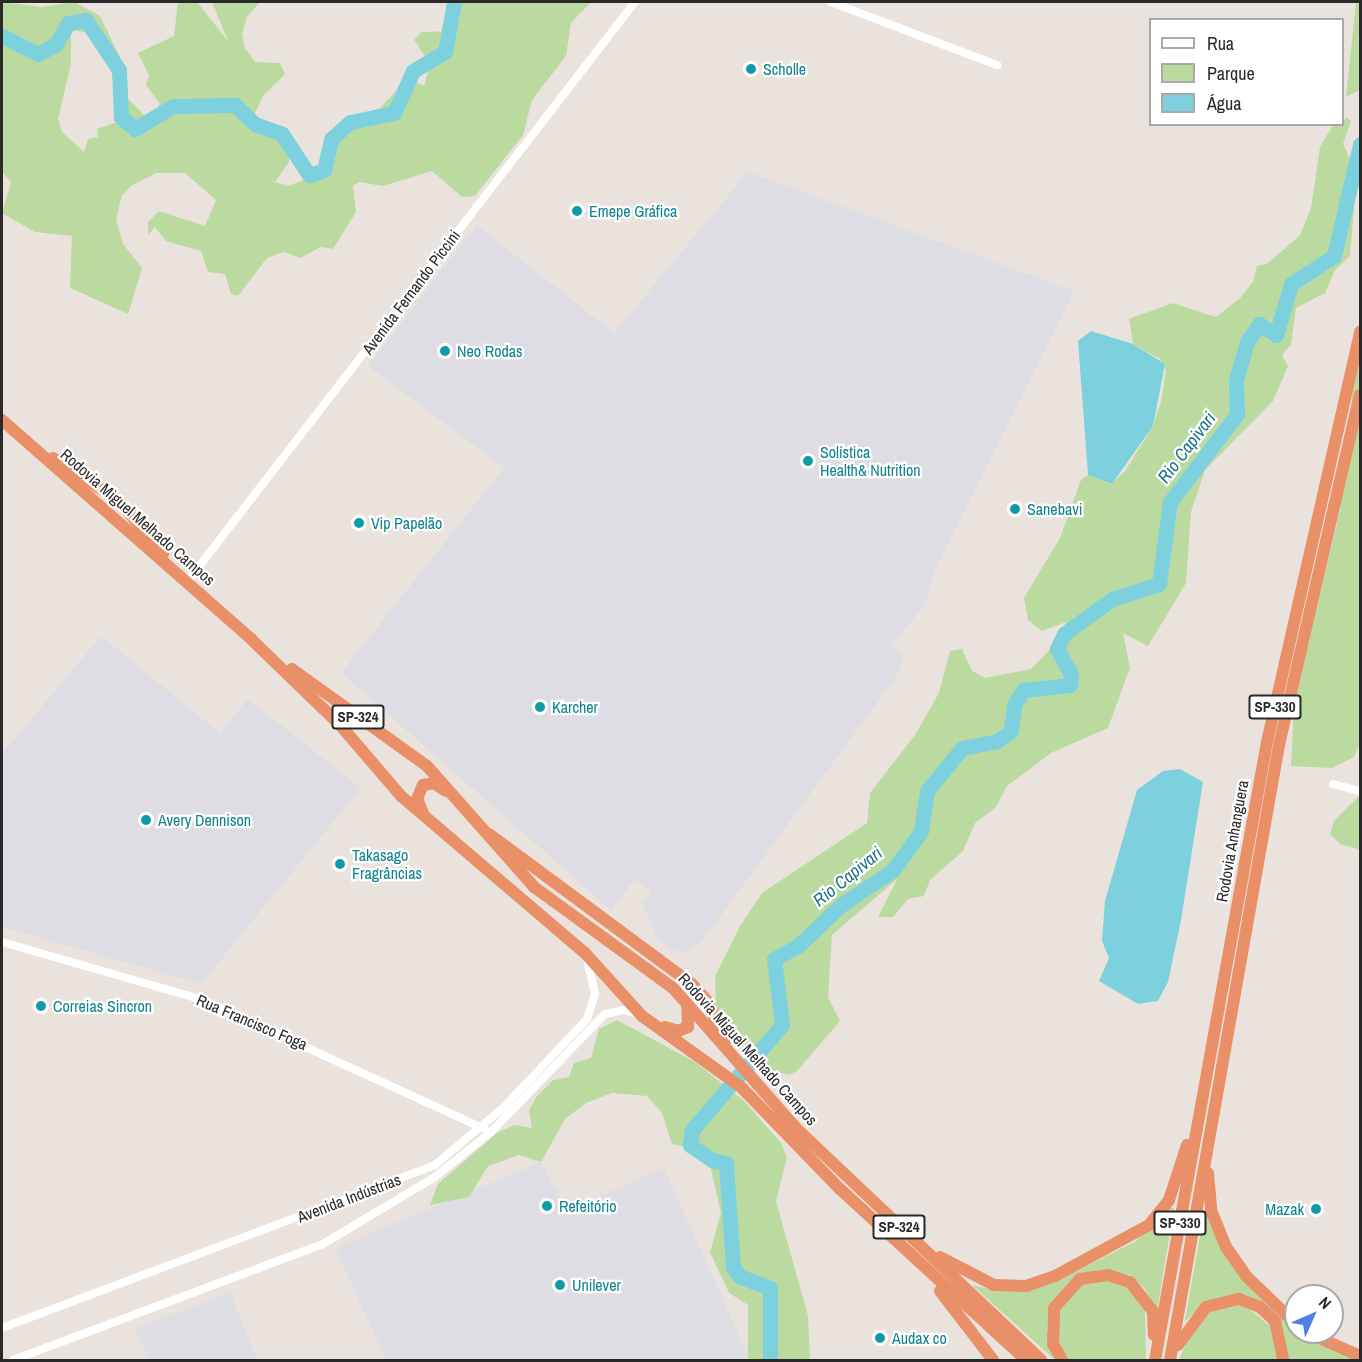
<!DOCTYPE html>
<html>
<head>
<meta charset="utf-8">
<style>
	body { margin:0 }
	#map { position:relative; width:1362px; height:1362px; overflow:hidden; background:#eae3dd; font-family:"Archivo Narrow",sans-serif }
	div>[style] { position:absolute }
	.industrial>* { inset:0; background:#dedde3 }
	.green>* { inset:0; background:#bbdaa0 }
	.water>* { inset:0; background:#7dd1df }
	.river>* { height:15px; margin:-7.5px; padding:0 7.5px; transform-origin:7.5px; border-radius:7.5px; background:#7dd1df }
	.minor>* { height:8px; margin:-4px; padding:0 4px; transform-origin:4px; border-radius:4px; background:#fff }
	.highway>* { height:12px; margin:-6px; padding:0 6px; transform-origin:6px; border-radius:6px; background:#ea9068 }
	.dots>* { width:16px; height:16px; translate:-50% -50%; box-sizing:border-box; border:3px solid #fff; border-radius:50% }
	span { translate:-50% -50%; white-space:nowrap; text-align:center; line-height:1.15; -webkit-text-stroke:4.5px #fff; paint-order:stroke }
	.shield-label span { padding:2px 4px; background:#fff; border:2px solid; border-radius:4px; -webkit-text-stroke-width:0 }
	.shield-label { font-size:15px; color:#292929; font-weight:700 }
	.culture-label { font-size:16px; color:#0d838f }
	.left { translate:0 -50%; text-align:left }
	.right { translate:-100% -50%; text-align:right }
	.street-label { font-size:16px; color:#292929 }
	.water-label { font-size:18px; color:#1e7289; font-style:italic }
	.frame { position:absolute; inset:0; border:3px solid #292929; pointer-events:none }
	.legend { position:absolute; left:1149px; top:18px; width:195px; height:108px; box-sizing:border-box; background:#fff; border:2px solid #a9a9a9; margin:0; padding:8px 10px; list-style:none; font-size:18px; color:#292929 }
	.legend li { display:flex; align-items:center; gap:12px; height:30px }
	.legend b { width:30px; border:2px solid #a9a9a9 }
	.north { position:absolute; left:1284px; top:1284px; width:60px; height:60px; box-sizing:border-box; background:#fff; border:2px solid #a9a9a9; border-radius:50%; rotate:45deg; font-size:16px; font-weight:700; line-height:24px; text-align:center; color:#292929 }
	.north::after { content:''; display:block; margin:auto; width:21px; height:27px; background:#517fe3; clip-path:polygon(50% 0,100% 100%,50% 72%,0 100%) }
</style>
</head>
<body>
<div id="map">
	<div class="industrial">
		<div style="clip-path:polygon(748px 172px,1074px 291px,934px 571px,925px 605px,891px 646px,904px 656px,896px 677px,700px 944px,684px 953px,669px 948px,655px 933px,642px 904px,651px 893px,635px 879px,611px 910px,341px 673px,504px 468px,368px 366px,477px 225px,614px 333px)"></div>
		<div style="clip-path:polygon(101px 636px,220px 733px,248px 699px,361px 788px,201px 984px,2px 927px,2px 754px)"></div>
		<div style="clip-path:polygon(541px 1162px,567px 1211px,664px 1168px,750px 1360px,386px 1360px,335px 1248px)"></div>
		<div style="clip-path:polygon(230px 1292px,257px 1360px,151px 1360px,134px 1329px)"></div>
	</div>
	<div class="green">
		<div style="clip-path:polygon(evenodd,2px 2px,42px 7px,74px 2px,100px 16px,120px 57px,127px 98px,149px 120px,160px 104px,146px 85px,149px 75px,138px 53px,174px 36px,178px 2px,197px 2px,228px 41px,212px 2px,260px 2px,247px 17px,242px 34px,245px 48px,255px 62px,280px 63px,285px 74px,263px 96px,253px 118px,290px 131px,289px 162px,275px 182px,288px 186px,325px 172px,331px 138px,342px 122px,380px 108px,408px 78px,424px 86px,430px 64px,414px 40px,421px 32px,454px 31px,456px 2px,591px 2px,571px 23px,566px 56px,532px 100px,523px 135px,475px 196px,462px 197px,432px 171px,383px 186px,359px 182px,353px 186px,356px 212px,333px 249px,321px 247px,300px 258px,284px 252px,267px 258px,238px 296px,231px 294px,225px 274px,208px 272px,201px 251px,166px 241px,155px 227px,148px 235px,148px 222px,159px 211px,205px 226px,216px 200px,185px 173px,156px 173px,131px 186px,122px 195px,116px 219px,123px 244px,142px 268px,128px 314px,70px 288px,72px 236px,35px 232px,2px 213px,11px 183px,2px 171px,2px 2px,71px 30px,97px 34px,107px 48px,118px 103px,117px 122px,97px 129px,98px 137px,88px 139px,84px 152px,62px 132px,58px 119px,71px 64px,71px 30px)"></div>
		<div style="clip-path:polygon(1356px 2px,1360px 2px,1360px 90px,1346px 97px)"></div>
		<div style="clip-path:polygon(1346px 117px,1351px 121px,1343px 144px,1351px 161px,1360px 137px,1350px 256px,1335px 270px,1325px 293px,1296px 308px,1291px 345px,1282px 355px,1288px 366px,1273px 401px,1205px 470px,1191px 512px,1186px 583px,1148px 646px,1123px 633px,1130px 668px,1108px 728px,1051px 753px,1007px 786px,996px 807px,975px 823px,963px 851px,930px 880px,924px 896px,908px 899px,893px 917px,878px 917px,897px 879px,832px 935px,828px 997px,840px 1021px,797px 1071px,789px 1075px,767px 1070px,764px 1061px,771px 1045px,745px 1051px,726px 1032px,716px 1010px,715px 976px,740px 926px,762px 893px,867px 823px,870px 793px,915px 735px,939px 693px,950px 651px,962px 649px,972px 671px,985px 678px,1031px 669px,1056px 643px,1066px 622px,1042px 631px,1028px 620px,1024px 598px,1060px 538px,1081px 480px,1088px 475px,1111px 484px,1125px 471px,1153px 426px,1161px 401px,1166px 371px,1160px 359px,1133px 344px,1129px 319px,1173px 303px,1216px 317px,1240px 298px,1253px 282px,1257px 266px,1267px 264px,1300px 235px,1311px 208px,1320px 147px,1333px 125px,1342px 124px)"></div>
		<div style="clip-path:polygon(1360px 367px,1359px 745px,1354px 757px,1332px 768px,1291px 766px,1294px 705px,1340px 510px,1354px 377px)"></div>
		<div style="clip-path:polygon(1360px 795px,1360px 850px,1340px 844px,1330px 834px,1334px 821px)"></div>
		<div style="clip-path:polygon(617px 1020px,695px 1062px,743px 1100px,781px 1143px,787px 1157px,776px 1201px,808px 1316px,810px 1360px,748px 1360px,748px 1305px,729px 1293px,710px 1252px,721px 1213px,710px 1165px,693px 1148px,672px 1144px,662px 1113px,647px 1096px,612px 1093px,586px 1103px,565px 1119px,541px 1162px,519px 1155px,488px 1166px,469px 1197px,430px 1205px,438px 1184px,497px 1133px,514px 1125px,532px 1128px,529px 1110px,537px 1096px,553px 1080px,569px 1077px,574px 1063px,591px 1058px,599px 1029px)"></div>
		<div style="clip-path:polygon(1206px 1201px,1214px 1231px,1296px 1332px,1360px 1360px,1287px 1360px,1280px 1319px,1265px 1303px,1243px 1295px,1206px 1303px,1185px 1321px)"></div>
		<div style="clip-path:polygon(1170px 1208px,1174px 1208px,1157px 1312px,1145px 1289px,1130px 1275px,1099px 1270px,1076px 1277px,1050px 1309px,1047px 1330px,1055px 1360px,972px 1285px,989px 1289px,1073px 1273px,1136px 1241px)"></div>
		<div style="clip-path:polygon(1102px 1278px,1130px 1287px,1145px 1307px,1146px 1360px,1067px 1360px,1056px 1337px,1061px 1305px,1081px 1284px)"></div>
		<div style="clip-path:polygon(1243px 1304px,1274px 1329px,1279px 1360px,1179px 1360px,1194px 1325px,1213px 1309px)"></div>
	</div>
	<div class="water">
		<div style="clip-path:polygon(1091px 331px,1133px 344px,1165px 364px,1153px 426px,1112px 484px,1088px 475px,1078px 341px)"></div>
		<div style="clip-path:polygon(1180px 769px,1203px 782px,1181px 920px,1168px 982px,1158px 1001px,1138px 1004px,1099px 981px,1109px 958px,1102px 941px,1105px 901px,1137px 790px,1163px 771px)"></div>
	</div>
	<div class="river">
		<div style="left:2px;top:36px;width:40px;rotate:26.6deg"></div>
		<div style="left:38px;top:54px;width:21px;rotate:-29deg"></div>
		<div style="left:56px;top:44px;width:24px;rotate:-60deg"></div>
		<div style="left:68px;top:23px;width:18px;rotate:-9deg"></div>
		<div style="left:86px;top:20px;width:60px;rotate:56.6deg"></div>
		<div style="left:119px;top:70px;width:47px;rotate:87.6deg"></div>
		<div style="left:121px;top:117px;width:18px;rotate:41deg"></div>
		<div style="left:135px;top:129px;width:44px;rotate:-31.2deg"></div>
		<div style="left:173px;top:106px;width:62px;rotate:-0.9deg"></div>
		<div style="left:235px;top:105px;width:28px;rotate:44deg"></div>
		<div style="left:255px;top:124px;width:29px;rotate:20deg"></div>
		<div style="left:282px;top:134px;width:49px;rotate:56.6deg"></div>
		<div style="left:309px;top:175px;width:16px;rotate:-18deg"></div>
		<div style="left:324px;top:170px;width:32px;rotate:-77deg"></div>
		<div style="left:331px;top:139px;width:25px;rotate:-42deg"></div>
		<div style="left:350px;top:122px;width:45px;rotate:-11.6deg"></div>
		<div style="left:394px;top:113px;width:46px;rotate:-65.7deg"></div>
		<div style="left:413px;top:71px;width:37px;rotate:-31deg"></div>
		<div style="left:445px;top:52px;width:51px;rotate:-79.8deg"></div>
		<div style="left:770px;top:1360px;width:72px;rotate:-90deg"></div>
		<div style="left:770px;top:1288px;width:33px;rotate:-159deg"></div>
		<div style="left:739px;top:1276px;width:11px;rotate:-124deg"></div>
		<div style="left:733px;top:1267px;width:104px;rotate:-93.9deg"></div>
		<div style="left:726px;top:1163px;width:14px;rotate:-168deg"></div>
		<div style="left:712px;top:1160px;width:27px;rotate:-146deg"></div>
		<div style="left:690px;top:1145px;width:15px;rotate:-82deg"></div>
		<div style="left:692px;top:1130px;width:138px;rotate:-49.4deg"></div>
		<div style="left:782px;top:1025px;width:66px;rotate:-96.9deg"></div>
		<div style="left:774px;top:959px;width:29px;rotate:-29deg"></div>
		<div style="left:799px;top:945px;width:58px;rotate:-43.6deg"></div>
		<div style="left:841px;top:905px;width:63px;rotate:-33.9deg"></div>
		<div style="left:893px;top:870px;width:48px;rotate:-54.3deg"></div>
		<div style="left:921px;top:831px;width:40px;rotate:-81.5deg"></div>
		<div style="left:927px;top:791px;width:55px;rotate:-50.9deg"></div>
		<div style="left:962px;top:748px;width:36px;rotate:-11deg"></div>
		<div style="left:997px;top:741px;width:17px;rotate:-36deg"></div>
		<div style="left:1011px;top:731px;width:26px;rotate:-83deg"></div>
		<div style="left:1014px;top:705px;width:17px;rotate:-59deg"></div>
		<div style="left:1023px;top:690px;width:47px;rotate:-6.1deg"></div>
		<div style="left:1070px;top:685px;width:11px;rotate:-85deg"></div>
		<div style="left:1071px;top:674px;width:29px;rotate:-119deg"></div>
		<div style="left:1057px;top:649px;width:17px;rotate:-65deg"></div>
		<div style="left:1064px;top:634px;width:59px;rotate:-36.1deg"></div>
		<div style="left:1112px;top:599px;width:49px;rotate:-17.7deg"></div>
		<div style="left:1159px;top:584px;width:83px;rotate:-82.4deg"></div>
		<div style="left:1170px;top:502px;width:111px;rotate:-52.7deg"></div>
		<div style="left:1237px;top:414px;width:34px;rotate:-92deg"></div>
		<div style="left:1236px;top:380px;width:40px;rotate:-74deg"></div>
		<div style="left:1247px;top:342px;width:22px;rotate:-56deg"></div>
		<div style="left:1259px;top:324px;width:20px;rotate:33deg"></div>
		<div style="left:1276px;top:335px;width:53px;rotate:-73.6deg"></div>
		<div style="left:1291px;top:284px;width:51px;rotate:-33.1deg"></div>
		<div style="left:1334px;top:256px;width:115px;rotate:-76.9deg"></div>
	</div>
	<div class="minor">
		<div style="left:831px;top:2px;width:178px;rotate:20.8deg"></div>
		<div style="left:187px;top:582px;width:733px;rotate:-52.32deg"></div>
		<div style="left:1333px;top:784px;width:28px;rotate:15deg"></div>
		<div style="left:2px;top:942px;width:209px;rotate:16.1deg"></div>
		<div style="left:203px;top:1000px;width:310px;rotate:24.6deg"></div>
		<div style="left:2px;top:1328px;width:463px;rotate:-20.6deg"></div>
		<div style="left:435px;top:1165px;width:90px;rotate:-40deg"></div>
		<div style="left:504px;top:1107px;width:121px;rotate:-46.7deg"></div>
		<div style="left:587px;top:1019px;width:26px;rotate:-72deg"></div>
		<div style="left:595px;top:994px;width:39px;rotate:-103deg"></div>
		<div style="left:13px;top:1360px;width:331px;rotate:-20.5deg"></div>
		<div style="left:323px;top:1244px;width:131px;rotate:-30.9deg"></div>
		<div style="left:435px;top:1177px;width:72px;rotate:-38.8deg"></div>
		<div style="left:491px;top:1132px;width:164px;rotate:-46deg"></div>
		<div style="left:605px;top:1014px;width:19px;rotate:-12deg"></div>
		<div style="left:624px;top:1010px;width:18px;rotate:16deg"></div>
	</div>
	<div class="highway">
		<div style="left:2px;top:420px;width:333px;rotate:41.3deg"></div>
		<div style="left:252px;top:640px;width:124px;rotate:44deg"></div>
		<div style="left:341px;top:726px;width:92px;rotate:49.4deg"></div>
		<div style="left:401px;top:796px;width:242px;rotate:40.5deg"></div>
		<div style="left:585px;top:953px;width:85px;rotate:47.9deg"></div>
		<div style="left:642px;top:1016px;width:122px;rotate:35.6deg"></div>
		<div style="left:741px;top:1087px;width:142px;rotate:45.9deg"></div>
		<div style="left:840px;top:1189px;width:253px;rotate:42.6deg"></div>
		<div style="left:53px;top:458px;width:77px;rotate:32.9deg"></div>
		<div style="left:118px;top:500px;width:70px;rotate:49.7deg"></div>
		<div style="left:292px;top:669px;width:166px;rotate:35.7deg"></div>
		<div style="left:427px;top:766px;width:162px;rotate:48.5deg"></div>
		<div style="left:534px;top:887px;width:172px;rotate:36deg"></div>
		<div style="left:673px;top:988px;width:188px;rotate:48.7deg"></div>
		<div style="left:797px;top:1129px;width:336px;rotate:43.4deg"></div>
		<div style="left:423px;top:813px;width:15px;rotate:-113deg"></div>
		<div style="left:417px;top:799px;width:15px;rotate:-67deg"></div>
		<div style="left:423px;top:785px;width:11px;rotate:-10deg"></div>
		<div style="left:434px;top:783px;width:14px;rotate:34deg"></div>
		<div style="left:489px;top:834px;width:252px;rotate:36.5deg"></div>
		<div style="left:692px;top:984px;width:24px;rotate:48deg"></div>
		<div style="left:708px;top:1002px;width:43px;rotate:67deg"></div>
		<div style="left:665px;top:1027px;width:14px;rotate:17deg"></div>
		<div style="left:678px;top:1031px;width:11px;rotate:-22deg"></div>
		<div style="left:688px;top:1027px;width:23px;rotate:-92deg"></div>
		<div style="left:1208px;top:1173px;width:37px;rotate:85deg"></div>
		<div style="left:1211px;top:1210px;width:40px;rotate:68deg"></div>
		<div style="left:1226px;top:1247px;width:35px;rotate:55deg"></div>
		<div style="left:1246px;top:1276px;width:69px;rotate:43.8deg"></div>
		<div style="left:940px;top:1257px;width:61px;rotate:27.4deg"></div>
		<div style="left:994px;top:1285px;width:32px;rotate:2deg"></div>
		<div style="left:1026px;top:1286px;width:31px;rotate:-19deg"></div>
		<div style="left:1055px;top:1276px;width:107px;rotate:-28.5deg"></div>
		<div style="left:1149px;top:1225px;width:32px;rotate:-51deg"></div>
		<div style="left:1169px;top:1200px;width:58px;rotate:-71.9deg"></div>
		<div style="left:940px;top:1291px;width:87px;rotate:52.5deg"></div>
		<div style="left:1306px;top:1332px;width:59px;rotate:24deg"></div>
		<div style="left:1178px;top:1345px;width:47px;rotate:-53.6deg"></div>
		<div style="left:1206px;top:1307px;width:34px;rotate:-14deg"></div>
		<div style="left:1239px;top:1299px;width:22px;rotate:21deg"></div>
		<div style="left:1260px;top:1307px;width:21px;rotate:43deg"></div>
		<div style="left:1275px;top:1321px;width:40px;rotate:78deg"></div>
		<div style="left:1062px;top:1360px;width:18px;rotate:-119deg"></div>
		<div style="left:1053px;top:1344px;width:36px;rotate:-88deg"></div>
		<div style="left:1054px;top:1308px;width:39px;rotate:-48deg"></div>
		<div style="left:1080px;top:1279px;width:28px;rotate:-8deg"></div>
		<div style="left:1108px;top:1275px;width:23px;rotate:18deg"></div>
		<div style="left:1130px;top:1282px;width:37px;rotate:52deg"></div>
		<div style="left:1153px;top:1311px;width:24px;rotate:88deg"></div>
		<div style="left:1155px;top:1360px;width:628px;rotate:-79.73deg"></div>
		<div style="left:1267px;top:742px;width:421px;rotate:-77.2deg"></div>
		<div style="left:1170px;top:1360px;width:625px;rotate:-79.95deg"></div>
		<div style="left:1279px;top:745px;width:359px;rotate:-77deg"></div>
	</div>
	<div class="dots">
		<div style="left:751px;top:69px;background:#0f9aa8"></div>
		<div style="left:577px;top:211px;background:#0f9aa8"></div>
		<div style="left:445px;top:351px;background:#0f9aa8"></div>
		<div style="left:808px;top:461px;background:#0f9aa8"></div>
		<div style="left:1015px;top:509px;background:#0f9aa8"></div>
		<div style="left:359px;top:523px;background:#0f9aa8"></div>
		<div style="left:540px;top:707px;background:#0f9aa8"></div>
		<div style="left:146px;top:820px;background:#0f9aa8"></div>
		<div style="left:340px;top:864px;background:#0f9aa8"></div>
		<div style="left:41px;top:1006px;background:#0f9aa8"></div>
		<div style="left:547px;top:1206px;background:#0f9aa8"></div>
		<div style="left:1316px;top:1209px;background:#0f9aa8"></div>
		<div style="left:560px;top:1285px;background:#0f9aa8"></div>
		<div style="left:880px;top:1338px;background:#0f9aa8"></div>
	</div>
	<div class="shield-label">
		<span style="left:1275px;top:707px">SP-330</span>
		<span style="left:358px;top:717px">SP-324</span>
		<span style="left:1180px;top:1223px">SP-330</span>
		<span style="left:899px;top:1227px">SP-324</span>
	</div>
	<div class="culture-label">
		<span class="left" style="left:763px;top:69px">Scholle</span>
		<span class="left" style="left:589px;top:211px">Emepe Gráfica</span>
		<span class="left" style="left:457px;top:351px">Neo Rodas</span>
		<span class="left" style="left:820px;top:461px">Solística<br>Health&amp; Nutrition</span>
		<span class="left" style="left:1027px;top:509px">Sanebavi</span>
		<span class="left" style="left:371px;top:523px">Vip Papelão</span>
		<span class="left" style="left:552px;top:707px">Karcher</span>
		<span class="left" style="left:158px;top:820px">Avery Dennison</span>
		<span class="left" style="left:352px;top:864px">Takasago<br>Fragrâncias</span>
		<span class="left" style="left:53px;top:1006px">Correias Sincron</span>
		<span class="left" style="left:559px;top:1206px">Refeitório</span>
		<span class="right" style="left:1304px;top:1209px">Mazak</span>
		<span class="left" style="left:572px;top:1285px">Unilever</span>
		<span class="left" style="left:892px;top:1338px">Audax co</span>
	</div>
	<div class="street-label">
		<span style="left:411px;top:292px;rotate:-53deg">Avenida Fernando Piccini</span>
		<span style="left:138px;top:517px;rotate:41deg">Rodovia Miguel Melhado Campos</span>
		<span style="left:1232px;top:841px;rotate:-80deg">Rodovia Anhanguera</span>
		<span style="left:252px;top:1022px;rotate:23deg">Rua Francisco Foga</span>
		<span style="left:748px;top:1049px;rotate:48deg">Rodovia Miguel Melhado Campos</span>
		<span style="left:349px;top:1198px;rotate:-21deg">Avenida Indústrias</span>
	</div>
	<div class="water-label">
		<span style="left:1187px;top:448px;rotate:-53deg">Rio Capivari</span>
		<span style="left:848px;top:877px;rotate:-39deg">Rio Capivari</span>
	</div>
	<div class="frame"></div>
	<ul class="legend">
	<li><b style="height:8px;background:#fff"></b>Rua</li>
	<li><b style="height:16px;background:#bbdaa0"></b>Parque</li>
	<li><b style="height:16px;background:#7dd1df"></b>Água</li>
	</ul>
	<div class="north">N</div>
</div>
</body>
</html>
